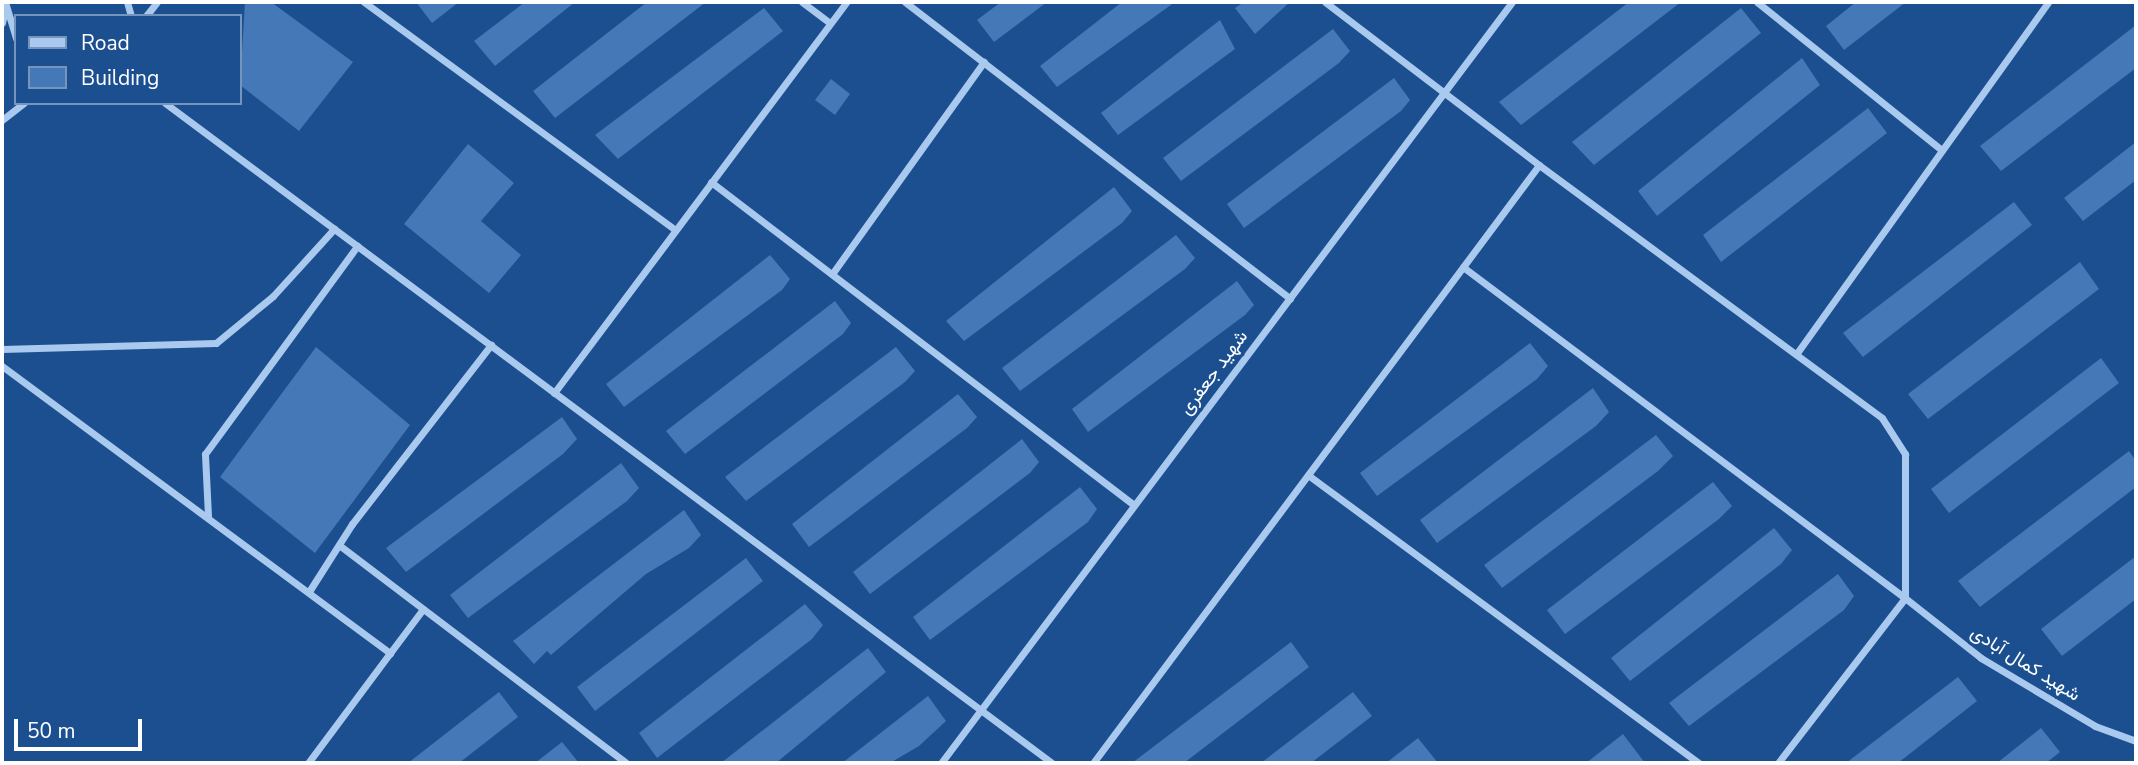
<!DOCTYPE html>
<html>
<head>
<meta charset="utf-8">
<style>
	body { margin:0 }
	#map { position:relative; width:2138px; height:765px; overflow:hidden; background:#1b4f8f; font-family:"Nunito Sans",Vazirmatn,sans-serif }
	div>[style] { position:absolute }
	.building>* { inset:0; background:#4478b7 }
	.street>* { height:7px; margin:-3.5px; padding:0 3.5px; transform-origin:3.5px; border-radius:3.5px; background:#a9c9ee }
	span { translate:-50% -50%; white-space:nowrap; text-align:center; line-height:1.15; -webkit-text-stroke:6px #1b4f8f; paint-order:stroke }
	.street-label { font-size:19px; color:#fff }
	.frame { position:absolute; inset:0; border:4px solid #fff; pointer-events:none }
	.legend { position:absolute; left:14px; top:14px; width:228px; height:91px; box-sizing:border-box; background:#1b4f8f; border:2px solid #7695bc; margin:0; padding:9px 12px; list-style:none; font-size:21px; color:#fff }
	.legend li { display:flex; align-items:center; gap:14px; height:35px }
	.legend b { width:35px; border:2px solid #7695bc }
	.scale { position:absolute; left:14px; top:719px; width:128px; height:32px; box-sizing:border-box; border:4px solid #fff; border-top:0; padding-left:9px; font-size:21px; line-height:24px; white-space:nowrap; color:#fff; -webkit-text-stroke:5px #1b4f8f; paint-order:stroke }
</style>
</head>
<body>
<div id="map">
	<div class="building">
		<div style="clip-path:polygon(245px 2px,271px 2px,353px 62px,299px 131px,240px 85px)"></div>
		<div style="clip-path:polygon(416px 2px,459px 2px,432px 23px)"></div>
		<div style="clip-path:polygon(525px 2px,575px 2px,495px 66px,474px 41px)"></div>
		<div style="clip-path:polygon(647px 2px,706px 2px,555px 118px,533px 91px)"></div>
		<div style="clip-path:polygon(1001px 2px,1047px 2px,994px 42px,977px 20px)"></div>
		<div style="clip-path:polygon(1122px 2px,1175px 2px,1057px 87px,1040px 66px)"></div>
		<div style="clip-path:polygon(1244px 2px,1290px 2px,1255px 34px,1235px 8px)"></div>
		<div style="clip-path:polygon(1629px 2px,1681px 2px,1521px 125px,1499px 102px)"></div>
		<div style="clip-path:polygon(1856px 2px,1906px 2px,1844px 50px,1826px 26px)"></div>
		<div style="clip-path:polygon(764px 8px,783px 31px,618px 159px,595px 135px)"></div>
		<div style="clip-path:polygon(1741px 8px,1761px 33px,1594px 165px,1572px 142px)"></div>
		<div style="clip-path:polygon(1220px 20px,1235px 49px,1118px 135px,1101px 113px)"></div>
		<div style="clip-path:polygon(2136px 25px,2136px 68px,2001px 171px,1980px 146px)"></div>
		<div style="clip-path:polygon(1333px 29px,1350px 51px,1339px 63px,1181px 181px,1163px 158px)"></div>
		<div style="clip-path:polygon(1802px 58px,1820px 85px,1657px 216px,1638px 191px)"></div>
		<div style="clip-path:polygon(1394px 78px,1410px 100px,1401px 111px,1244px 228px,1227px 204px)"></div>
		<div style="clip-path:polygon(831px 79px,850px 94px,835px 115px,815px 100px)"></div>
		<div style="clip-path:polygon(1868px 108px,1887px 133px,1721px 262px,1703px 235px)"></div>
		<div style="clip-path:polygon(2136px 142px,2136px 180px,2083px 221px,2064px 198px)"></div>
		<div style="clip-path:polygon(468px 144px,514px 183px,481px 221px,521px 255px,489px 293px,404px 224px)"></div>
		<div style="clip-path:polygon(1114px 187px,1132px 211px,1122px 223px,964px 341px,946px 321px)"></div>
		<div style="clip-path:polygon(2014px 202px,2032px 225px,1863px 357px,1843px 333px)"></div>
		<div style="clip-path:polygon(1176px 235px,1195px 258px,1185px 269px,1020px 391px,1002px 368px)"></div>
		<div style="clip-path:polygon(770px 255px,790px 279px,782px 290px,624px 407px,606px 384px)"></div>
		<div style="clip-path:polygon(2080px 262px,2099px 289px,1928px 419px,1908px 394px)"></div>
		<div style="clip-path:polygon(1237px 281px,1254px 305px,1245px 315px,1088px 432px,1072px 409px)"></div>
		<div style="clip-path:polygon(835px 301px,851px 323px,843px 334px,685px 454px,666px 431px)"></div>
		<div style="clip-path:polygon(1530px 343px,1548px 366px,1537px 379px,1377px 496px,1360px 473px)"></div>
		<div style="clip-path:polygon(316px 347px,410px 425px,315px 553px,220px 477px)"></div>
		<div style="clip-path:polygon(896px 347px,915px 371px,905px 382px,746px 501px,725px 477px)"></div>
		<div style="clip-path:polygon(2101px 358px,2119px 383px,1949px 513px,1931px 489px)"></div>
		<div style="clip-path:polygon(1593px 388px,1609px 412px,1596px 426px,1437px 543px,1420px 520px)"></div>
		<div style="clip-path:polygon(958px 394px,977px 417px,967px 428px,809px 547px,792px 524px)"></div>
		<div style="clip-path:polygon(562px 417px,577px 439px,563px 454px,406px 572px,386px 548px)"></div>
		<div style="clip-path:polygon(1656px 435px,1673px 456px,1658px 471px,1502px 588px,1484px 565px)"></div>
		<div style="clip-path:polygon(1022px 439px,1039px 462px,1030px 473px,870px 594px,853px 572px)"></div>
		<div style="clip-path:polygon(2129px 451px,2136px 461px,2136px 487px,1980px 607px,1958px 581px)"></div>
		<div style="clip-path:polygon(621px 463px,639px 488px,627px 501px,468px 618px,450px 595px)"></div>
		<div style="clip-path:polygon(1713px 482px,1732px 506px,1719px 519px,1565px 634px,1547px 610px)"></div>
		<div style="clip-path:polygon(1080px 487px,1097px 509px,1088px 522px,930px 640px,913px 617px)"></div>
		<div style="clip-path:polygon(684px 510px,701px 535px,689px 548px,646px 574px,551px 655px,547px 651px,534px 664px,513px 641px)"></div>
		<div style="clip-path:polygon(1774px 528px,1792px 550px,1781px 564px,1630px 681px,1611px 658px)"></div>
		<div style="clip-path:polygon(2136px 556px,2136px 599px,2062px 656px,2041px 629px)"></div>
		<div style="clip-path:polygon(746px 558px,763px 581px,595px 711px,577px 687px)"></div>
		<div style="clip-path:polygon(1838px 574px,1854px 596px,1844px 610px,1689px 726px,1669px 703px)"></div>
		<div style="clip-path:polygon(805px 604px,823px 625px,812px 639px,657px 758px,639px 733px)"></div>
		<div style="clip-path:polygon(1291px 642px,1309px 667px,1184px 763px,1132px 763px)"></div>
		<div style="clip-path:polygon(868px 648px,886px 672px,776px 763px,721px 763px)"></div>
		<div style="clip-path:polygon(1958px 677px,1977px 701px,1898px 763px,1846px 763px)"></div>
		<div style="clip-path:polygon(499px 692px,518px 717px,459px 763px,408px 763px)"></div>
		<div style="clip-path:polygon(1353px 692px,1372px 716px,1311px 763px,1261px 763px)"></div>
		<div style="clip-path:polygon(928px 696px,946px 721px,919px 746px,890px 763px,842px 763px)"></div>
		<div style="clip-path:polygon(2041px 728px,2060px 752px,2046px 763px,1997px 763px)"></div>
		<div style="clip-path:polygon(1623px 734px,1645px 763px,1586px 763px)"></div>
		<div style="clip-path:polygon(1418px 738px,1438px 763px,1386px 763px)"></div>
		<div style="clip-path:polygon(562px 742px,579px 763px,535px 763px)"></div>
	</div>
	<div class="street">
		<div style="left:5px;top:2px;width:39px;rotate:73deg"></div>
		<div style="left:127px;top:2px;width:15px;rotate:74deg"></div>
		<div style="left:364px;top:2px;width:386px;rotate:36.2deg"></div>
		<div style="left:802px;top:2px;width:35px;rotate:37deg"></div>
		<div style="left:905px;top:2px;width:486px;rotate:37.6deg"></div>
		<div style="left:1757px;top:2px;width:237px;rotate:38.7deg"></div>
		<div style="left:146px;top:16px;width:18px;rotate:-52deg"></div>
		<div style="left:2px;top:23px;width:14px;rotate:-78deg"></div>
		<div style="left:165px;top:103px;width:1106px;rotate:36.65deg"></div>
		<div style="left:2px;top:120px;width:28px;rotate:-38deg"></div>
		<div style="left:1539px;top:165px;width:426px;rotate:36.4deg"></div>
		<div style="left:1882px;top:418px;width:43px;rotate:57.4deg"></div>
		<div style="left:1905px;top:454px;width:144px;rotate:90deg"></div>
		<div style="left:1905px;top:598px;width:97px;rotate:38.3deg"></div>
		<div style="left:1981px;top:658px;width:133px;rotate:30.8deg"></div>
		<div style="left:2095px;top:726px;width:44px;rotate:20.1deg"></div>
		<div style="left:711px;top:182px;width:532px;rotate:37.37deg"></div>
		<div style="left:1463px;top:267px;width:552px;rotate:36.83deg"></div>
		<div style="left:1905px;top:598px;width:208px;rotate:127.6deg"></div>
		<div style="left:832px;top:274px;width:261px;rotate:-54.4deg"></div>
		<div style="left:2px;top:349px;width:214px;rotate:-1.6deg"></div>
		<div style="left:216px;top:343px;width:74px;rotate:-39.5deg"></div>
		<div style="left:273px;top:296px;width:91px;rotate:-47.7deg"></div>
		<div style="left:1797px;top:353px;width:432px;rotate:-54.4deg"></div>
		<div style="left:2px;top:366px;width:483px;rotate:36.5deg"></div>
		<div style="left:390px;top:653px;width:137px;rotate:126.7deg"></div>
		<div style="left:554px;top:393px;width:488px;rotate:-53.2deg"></div>
		<div style="left:1308px;top:475px;width:486px;rotate:36.4deg"></div>
		<div style="left:208px;top:516px;width:62px;rotate:-92.8deg"></div>
		<div style="left:205px;top:454px;width:258px;rotate:-53.8deg"></div>
		<div style="left:339px;top:545px;width:360px;rotate:37.2deg"></div>
		<div style="left:310px;top:590px;width:78px;rotate:-57.5deg"></div>
		<div style="left:352px;top:524px;width:227px;rotate:-52.2deg"></div>
		<div style="left:390px;top:653px;width:55px;rotate:-53.1deg"></div>
		<div style="left:941px;top:763px;width:951px;rotate:-53.12deg"></div>
		<div style="left:1093px;top:763px;width:746px;rotate:-53.28deg"></div>
		<div style="left:1539px;top:165px;width:269px;rotate:-142.7deg"></div>
	</div>
	<div class="street-label">
		<span style="left:1214px;top:373px;rotate:-53deg">شهید جعفری</span>
		<span style="left:2025px;top:664px;rotate:32deg">شهید کمال آبادی</span>
	</div>
	<div class="frame"></div>
	<ul class="legend">
	<li><b style="height:9px;background:#a9c9ee"></b>Road</li>
	<li><b style="height:19px;background:#4478b7"></b>Building</li>
	</ul>
	<div class="scale">50 m</div>
</div>
</body>
</html>
